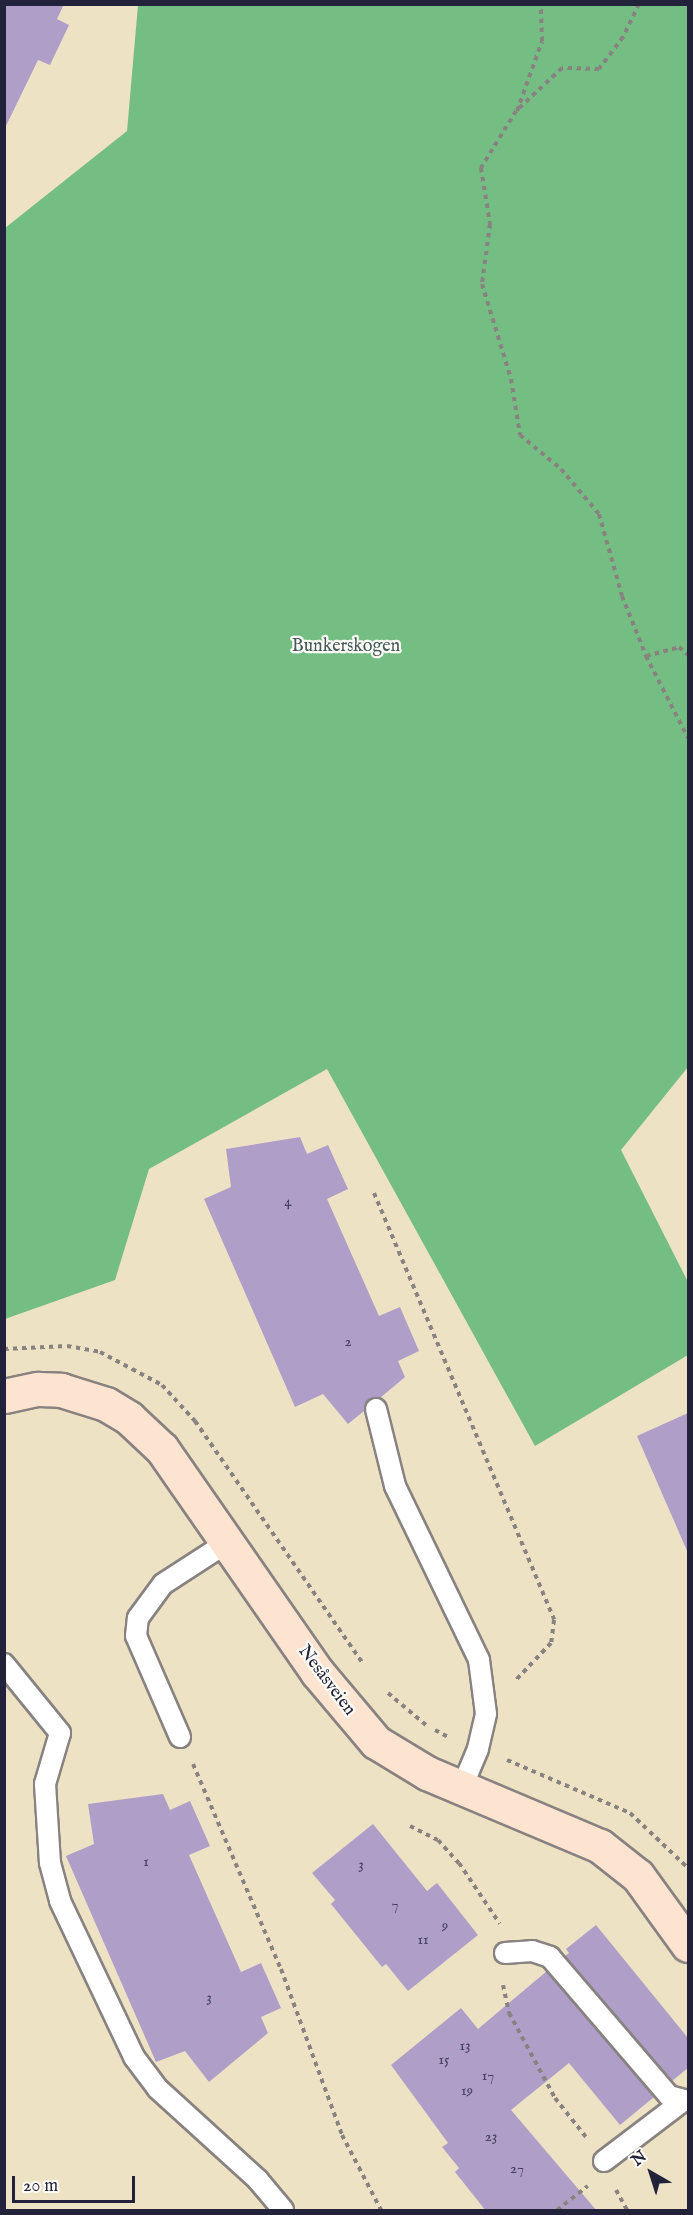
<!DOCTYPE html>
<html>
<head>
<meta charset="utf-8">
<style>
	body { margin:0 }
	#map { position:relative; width:693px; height:2215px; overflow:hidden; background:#eee2c4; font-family:"IM FELL English",serif }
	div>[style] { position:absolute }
	.forest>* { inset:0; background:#74bd83 }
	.building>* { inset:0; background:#af9ec8 }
	.path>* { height:4px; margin-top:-2px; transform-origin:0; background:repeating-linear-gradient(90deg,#888280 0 4.5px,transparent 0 9px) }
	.roads { filter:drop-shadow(2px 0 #888280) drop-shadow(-2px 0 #888280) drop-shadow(0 2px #888280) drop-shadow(0 -2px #888280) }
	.lane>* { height:20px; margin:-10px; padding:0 10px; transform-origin:10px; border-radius:10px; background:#fff }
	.secondary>* { height:33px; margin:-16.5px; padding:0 16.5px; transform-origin:16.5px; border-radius:16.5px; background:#fde4d1 }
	span { translate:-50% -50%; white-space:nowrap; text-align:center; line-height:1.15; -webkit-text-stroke:4.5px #fdfcf7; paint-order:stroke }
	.number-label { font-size:15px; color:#45415e }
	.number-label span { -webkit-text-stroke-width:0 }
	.park-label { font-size:18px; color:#435a58 }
	.street-label { font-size:18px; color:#22223b }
	.frame { position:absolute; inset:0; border:6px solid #22223b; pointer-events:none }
	.north { position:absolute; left:621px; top:2143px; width:60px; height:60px; -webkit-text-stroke:4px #fdfcf7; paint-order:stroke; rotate:321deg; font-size:16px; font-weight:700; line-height:24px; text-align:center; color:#22223b }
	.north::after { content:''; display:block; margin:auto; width:21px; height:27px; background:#22223b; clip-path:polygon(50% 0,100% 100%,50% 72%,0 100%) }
	.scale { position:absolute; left:12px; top:2176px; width:123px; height:27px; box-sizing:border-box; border:3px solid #22223b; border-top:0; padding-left:8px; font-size:18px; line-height:21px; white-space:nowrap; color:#22223b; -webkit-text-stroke:4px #fdfcf7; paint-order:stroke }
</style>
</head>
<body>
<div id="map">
	<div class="forest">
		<div style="clip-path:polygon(138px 5px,688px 5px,688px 1067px,621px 1150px,688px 1282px,688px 1355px,535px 1446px,327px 1069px,149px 1169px,115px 1280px,5px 1319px,5px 228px,127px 131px)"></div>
	</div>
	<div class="building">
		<div style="clip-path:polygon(4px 4px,64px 4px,57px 19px,69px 25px,50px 65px,38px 60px,4px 130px)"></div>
		<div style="clip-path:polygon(300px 1137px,307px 1154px,328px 1145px,348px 1189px,327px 1199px,379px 1316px,400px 1307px,419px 1351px,398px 1361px,405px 1377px,380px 1398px,368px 1400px,364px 1411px,348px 1424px,323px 1394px,295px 1407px,204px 1199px,231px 1187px,226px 1149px)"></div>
		<div style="clip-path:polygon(688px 1413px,688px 1553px,637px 1436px)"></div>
		<div style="clip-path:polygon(163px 1794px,170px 1810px,190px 1801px,210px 1846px,189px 1855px,241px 1972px,261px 1963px,281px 2008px,261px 2017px,268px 2033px,209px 2082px,185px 2051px,156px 2062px,66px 1856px,94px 1844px,88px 1804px)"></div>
		<div style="clip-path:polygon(373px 1824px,427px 1891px,437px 1883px,478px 1935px,408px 1991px,386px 1964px,382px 1967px,331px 1904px,335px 1900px,312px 1873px)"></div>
		<div style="clip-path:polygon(596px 1925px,688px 2038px,688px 2068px,672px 2081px,565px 1956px,569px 1953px,566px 1949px)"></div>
		<div style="clip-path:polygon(547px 1971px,654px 2097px,620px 2125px,569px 2063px,511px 2110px,597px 2211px,486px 2211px,455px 2172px,459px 2168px,442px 2147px,448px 2143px,391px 2065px,461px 2008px,478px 2029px)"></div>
	</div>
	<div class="path">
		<div style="left:639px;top:4px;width:37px;rotate:116deg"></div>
		<div style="left:623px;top:37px;width:40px;rotate:127deg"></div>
		<div style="left:599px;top:69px;width:37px;rotate:-178deg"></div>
		<div style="left:562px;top:68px;width:63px;rotate:136.9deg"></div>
		<div style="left:516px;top:111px;width:67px;rotate:121.6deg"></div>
		<div style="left:481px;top:168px;width:57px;rotate:80.9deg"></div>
		<div style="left:490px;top:224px;width:61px;rotate:97.6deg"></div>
		<div style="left:482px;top:284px;width:99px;rotate:73deg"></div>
		<div style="left:511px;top:379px;width:57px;rotate:80.9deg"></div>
		<div style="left:520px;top:435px;width:53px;rotate:39.7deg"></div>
		<div style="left:561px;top:469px;width:59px;rotate:49.8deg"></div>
		<div style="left:599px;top:514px;width:85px;rotate:74.3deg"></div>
		<div style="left:622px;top:596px;width:65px;rotate:68.2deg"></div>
		<div style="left:646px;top:656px;width:92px;rotate:62.9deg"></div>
		<div style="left:517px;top:111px;width:74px;rotate:-70.3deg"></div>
		<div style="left:542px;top:41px;width:37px;rotate:-92deg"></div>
		<div style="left:646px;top:656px;width:34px;rotate:-15deg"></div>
		<div style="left:679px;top:647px;width:12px;rotate:42deg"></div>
		<div style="left:374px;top:1193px;width:463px;rotate:67.1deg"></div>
		<div style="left:554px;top:1620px;width:23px;rotate:97deg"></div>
		<div style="left:551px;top:1643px;width:54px;rotate:133.5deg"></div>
		<div style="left:4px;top:1349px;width:63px;rotate:-2.7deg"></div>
		<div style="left:67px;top:1346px;width:34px;rotate:10deg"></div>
		<div style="left:100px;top:1352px;width:70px;rotate:28deg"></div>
		<div style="left:162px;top:1385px;width:49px;rotate:47.5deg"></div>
		<div style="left:195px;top:1421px;width:293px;rotate:55.3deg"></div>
		<div style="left:388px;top:1693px;width:50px;rotate:40.1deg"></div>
		<div style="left:435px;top:1730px;width:17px;rotate:28deg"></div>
		<div style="left:507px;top:1760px;width:134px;rotate:23.3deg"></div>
		<div style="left:630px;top:1813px;width:80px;rotate:43.5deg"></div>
		<div style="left:193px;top:1764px;width:223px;rotate:66.8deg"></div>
		<div style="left:281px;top:1969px;width:177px;rotate:69.8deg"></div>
		<div style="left:342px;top:2135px;width:85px;rotate:62.5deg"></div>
		<div style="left:410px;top:1826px;width:31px;rotate:27deg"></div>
		<div style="left:438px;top:1840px;width:31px;rotate:48deg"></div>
		<div style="left:459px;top:1863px;width:73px;rotate:56.1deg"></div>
		<div style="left:503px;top:1985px;width:29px;rotate:78deg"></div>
		<div style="left:509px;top:2013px;width:97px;rotate:61.6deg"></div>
		<div style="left:555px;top:2098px;width:50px;rotate:51.5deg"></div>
		<div style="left:616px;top:2190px;width:23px;rotate:61deg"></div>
		<div style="left:557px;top:2210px;width:39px;rotate:-38deg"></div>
	</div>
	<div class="roads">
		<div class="lane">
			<div style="left:376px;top:1409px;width:79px;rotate:76.1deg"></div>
			<div style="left:395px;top:1486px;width:193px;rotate:64.2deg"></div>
			<div style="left:479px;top:1660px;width:54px;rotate:82.6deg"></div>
			<div style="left:486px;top:1714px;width:36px;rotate:103deg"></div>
			<div style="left:478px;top:1749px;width:41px;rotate:112.8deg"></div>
			<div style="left:4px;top:1664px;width:89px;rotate:50.9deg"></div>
			<div style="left:60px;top:1733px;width:53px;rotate:106.4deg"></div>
			<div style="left:45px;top:1784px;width:79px;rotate:86.4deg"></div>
			<div style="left:50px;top:1863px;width:39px;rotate:75deg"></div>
			<div style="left:60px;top:1901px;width:173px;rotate:64.6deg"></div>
			<div style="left:134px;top:2057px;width:39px;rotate:53deg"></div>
			<div style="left:157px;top:2088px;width:137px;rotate:42.3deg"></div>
			<div style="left:258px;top:2180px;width:39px;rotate:50deg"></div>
			<div style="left:180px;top:1737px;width:110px;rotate:-113.5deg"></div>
			<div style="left:136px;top:1636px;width:18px;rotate:-84deg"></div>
			<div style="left:138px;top:1618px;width:42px;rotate:-53.7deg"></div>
			<div style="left:163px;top:1584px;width:77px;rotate:-32.9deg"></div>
			<div style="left:505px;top:1953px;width:27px;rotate:-4deg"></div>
			<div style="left:532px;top:1951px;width:19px;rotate:18deg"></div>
			<div style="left:550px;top:1957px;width:183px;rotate:49.4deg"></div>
			<div style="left:669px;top:2096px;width:20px;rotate:15deg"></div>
			<div style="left:604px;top:2161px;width:99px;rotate:-37.2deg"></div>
		</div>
		<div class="secondary">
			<div style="left:4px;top:1396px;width:35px;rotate:-12deg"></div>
			<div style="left:38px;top:1389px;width:23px;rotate:2deg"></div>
			<div style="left:61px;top:1390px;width:47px;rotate:17.3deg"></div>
			<div style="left:106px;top:1404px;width:27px;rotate:31deg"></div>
			<div style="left:129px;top:1418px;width:45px;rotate:43.2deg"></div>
			<div style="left:162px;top:1449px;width:272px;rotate:55.2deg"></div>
			<div style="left:317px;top:1672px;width:92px;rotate:49.9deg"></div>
			<div style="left:376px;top:1742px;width:60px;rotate:31.3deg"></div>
			<div style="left:427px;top:1773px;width:188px;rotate:22.9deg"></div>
			<div style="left:600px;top:1846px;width:48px;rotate:38.3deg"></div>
			<div style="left:638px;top:1876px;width:85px;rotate:54.1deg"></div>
		</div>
	</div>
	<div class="number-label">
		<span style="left:288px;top:1202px">4</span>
		<span style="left:348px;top:1342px">2</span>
		<span style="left:146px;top:1862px">1</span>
		<span style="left:361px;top:1865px">3</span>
		<span style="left:395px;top:1905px">7</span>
		<span style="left:445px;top:1926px">9</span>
		<span style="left:423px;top:1940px">11</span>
		<span style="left:209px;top:1998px">3</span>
		<span style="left:465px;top:2046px">13</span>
		<span style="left:444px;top:2060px">15</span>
		<span style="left:488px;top:2076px">17</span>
		<span style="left:467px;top:2091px">19</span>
		<span style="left:491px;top:2137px">23</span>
		<span style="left:517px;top:2169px">27</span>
	</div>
	<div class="park-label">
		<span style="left:346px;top:647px">Bunkerskogen</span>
	</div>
	<div class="street-label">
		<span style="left:326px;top:1681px;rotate:53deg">Nesåsveien</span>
	</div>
	<div class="frame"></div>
	<div class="north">N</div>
	<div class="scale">20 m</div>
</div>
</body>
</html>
